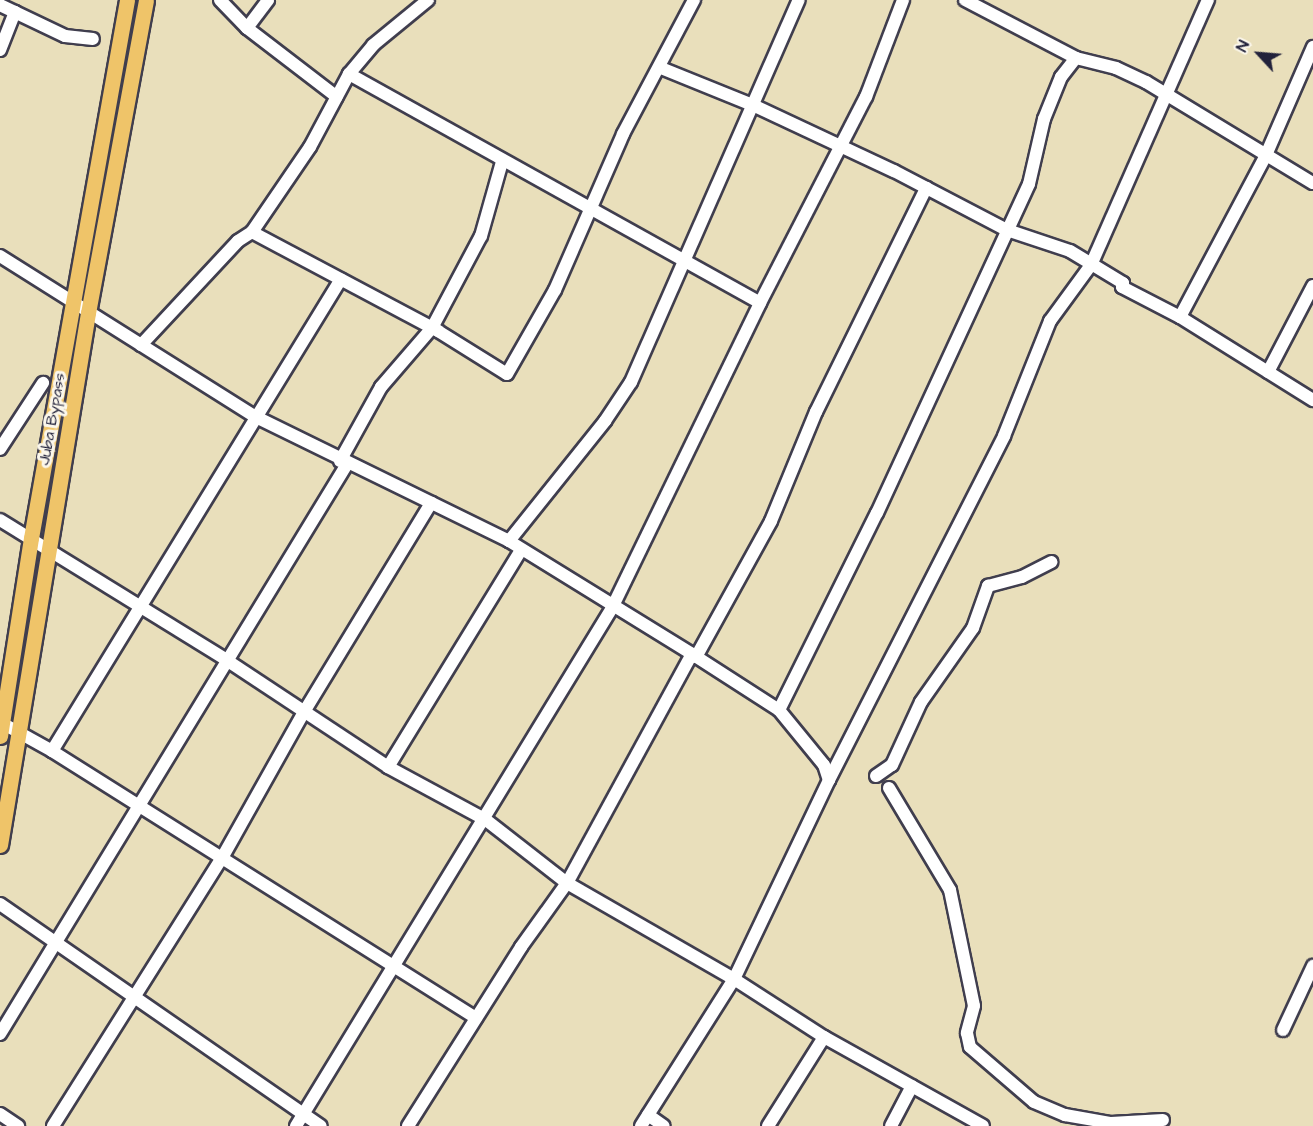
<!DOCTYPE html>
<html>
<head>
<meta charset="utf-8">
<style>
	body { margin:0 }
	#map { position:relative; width:1313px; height:1126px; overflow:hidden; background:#e9dfbb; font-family:"Architects Daughter",sans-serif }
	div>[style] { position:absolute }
	.roads { filter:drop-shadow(2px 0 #403e4e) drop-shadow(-2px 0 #403e4e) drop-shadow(0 2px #403e4e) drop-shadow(0 -2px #403e4e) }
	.minor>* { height:12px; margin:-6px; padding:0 6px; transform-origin:6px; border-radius:6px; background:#fff }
	.major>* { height:15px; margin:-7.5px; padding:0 7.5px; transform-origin:7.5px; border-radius:7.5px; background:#efc469 }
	span { translate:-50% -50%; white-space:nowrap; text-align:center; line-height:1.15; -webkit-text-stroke:6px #fbf7ec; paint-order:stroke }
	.street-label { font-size:16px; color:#22223b }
	.north { position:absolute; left:1229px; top:24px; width:60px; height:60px; -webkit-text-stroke:4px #fbf7ec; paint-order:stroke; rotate:296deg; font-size:16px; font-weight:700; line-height:24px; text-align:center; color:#22223b }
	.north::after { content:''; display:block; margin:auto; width:21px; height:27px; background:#22223b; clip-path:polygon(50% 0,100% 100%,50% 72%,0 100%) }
</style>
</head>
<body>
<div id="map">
	<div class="roads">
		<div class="minor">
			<div style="left:220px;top:0;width:39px;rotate:46deg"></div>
			<div style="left:247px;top:28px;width:113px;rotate:37.5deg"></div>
			<div style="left:965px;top:0;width:125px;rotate:27.6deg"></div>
			<div style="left:0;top:5px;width:72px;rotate:25.5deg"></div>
			<div style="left:65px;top:36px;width:28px;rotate:6deg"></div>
			<div style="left:247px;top:28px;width:35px;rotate:-53deg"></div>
			<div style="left:0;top:50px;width:41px;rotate:-68.5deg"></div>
			<div style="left:661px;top:68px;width:101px;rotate:22deg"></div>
			<div style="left:755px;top:106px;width:153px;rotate:25.1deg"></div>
			<div style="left:894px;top:171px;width:127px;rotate:27.6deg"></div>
			<div style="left:1007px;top:230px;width:66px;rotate:18.4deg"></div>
			<div style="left:1070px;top:251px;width:62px;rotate:31.1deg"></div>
			<div style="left:1123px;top:283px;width:4px;rotate:104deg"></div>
			<div style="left:1122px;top:287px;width:65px;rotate:27.3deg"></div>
			<div style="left:1180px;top:317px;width:157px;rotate:32deg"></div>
			<div style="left:349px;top:74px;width:470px;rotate:29.1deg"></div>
			<div style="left:252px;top:232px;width:211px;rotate:28deg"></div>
			<div style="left:438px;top:331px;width:81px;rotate:31.9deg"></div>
			<div style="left:507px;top:374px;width:97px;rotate:-60.3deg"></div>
			<div style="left:555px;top:290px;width:170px;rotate:-66.4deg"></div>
			<div style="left:623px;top:134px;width:152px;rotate:-62.1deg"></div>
			<div style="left:0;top:256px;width:300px;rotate:32.2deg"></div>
			<div style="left:254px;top:416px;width:284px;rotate:26.1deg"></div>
			<div style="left:509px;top:541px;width:215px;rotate:31.7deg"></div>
			<div style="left:692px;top:654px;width:103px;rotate:32.8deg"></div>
			<div style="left:779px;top:710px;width:71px;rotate:50.7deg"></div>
			<div style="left:824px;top:765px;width:16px;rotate:72deg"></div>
			<div style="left:829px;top:780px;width:221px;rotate:115.5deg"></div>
			<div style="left:734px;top:979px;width:174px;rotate:122.3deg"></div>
			<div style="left:1180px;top:317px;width:183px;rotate:-62deg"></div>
			<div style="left:1266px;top:155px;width:118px;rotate:-66.5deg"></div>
			<div style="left:141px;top:345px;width:142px;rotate:-47deg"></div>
			<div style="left:238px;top:241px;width:17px;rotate:-33deg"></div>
			<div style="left:252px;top:232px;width:103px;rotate:-55.7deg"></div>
			<div style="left:310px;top:147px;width:83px;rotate:-61.9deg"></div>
			<div style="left:349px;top:74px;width:38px;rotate:-50deg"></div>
			<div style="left:373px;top:45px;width:71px;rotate:-39.3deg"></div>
			<div style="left:1268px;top:372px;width:97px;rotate:-62.4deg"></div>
			<div style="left:0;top:449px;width:79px;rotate:-56.9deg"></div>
			<div style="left:340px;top:461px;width:85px;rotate:-61deg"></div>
			<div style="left:381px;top:387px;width:78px;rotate:-49.2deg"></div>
			<div style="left:432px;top:328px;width:104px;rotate:-62deg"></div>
			<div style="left:481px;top:236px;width:77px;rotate:-74.2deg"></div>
			<div style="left:0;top:520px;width:268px;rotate:31.7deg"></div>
			<div style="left:228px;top:661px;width:192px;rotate:33.5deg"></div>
			<div style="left:388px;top:767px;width:111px;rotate:28.4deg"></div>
			<div style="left:486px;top:820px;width:103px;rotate:37.9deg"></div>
			<div style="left:567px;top:883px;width:193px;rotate:29.9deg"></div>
			<div style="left:734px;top:979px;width:107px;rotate:32.8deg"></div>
			<div style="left:824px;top:1037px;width:182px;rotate:29.2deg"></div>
			<div style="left:509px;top:541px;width:154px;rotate:-51.3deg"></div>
			<div style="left:605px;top:421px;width:47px;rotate:-56.3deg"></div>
			<div style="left:631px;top:382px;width:417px;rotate:-66.3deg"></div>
			<div style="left:696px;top:657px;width:155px;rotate:-61.1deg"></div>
			<div style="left:771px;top:521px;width:118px;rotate:-67.6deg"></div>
			<div style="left:816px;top:412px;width:250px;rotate:-63.8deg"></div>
			<div style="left:779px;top:710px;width:220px;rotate:-63.6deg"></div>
			<div style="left:877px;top:513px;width:362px;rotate:-65.2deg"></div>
			<div style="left:1029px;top:184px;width:67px;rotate:-77deg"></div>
			<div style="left:1044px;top:119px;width:45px;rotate:-68deg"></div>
			<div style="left:1061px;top:77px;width:24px;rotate:-52deg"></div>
			<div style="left:1076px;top:58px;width:41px;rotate:14deg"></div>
			<div style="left:1116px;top:68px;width:33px;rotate:25deg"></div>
			<div style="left:1146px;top:82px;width:195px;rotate:31.2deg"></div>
			<div style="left:0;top:722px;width:60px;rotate:29.1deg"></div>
			<div style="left:52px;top:751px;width:501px;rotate:32.2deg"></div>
			<div style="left:52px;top:751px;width:553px;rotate:-58.52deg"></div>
			<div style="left:388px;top:767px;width:255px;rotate:-58.5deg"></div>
			<div style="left:876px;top:776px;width:19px;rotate:-35deg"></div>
			<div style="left:892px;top:765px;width:69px;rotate:-65.3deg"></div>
			<div style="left:921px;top:702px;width:90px;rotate:-54.9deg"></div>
			<div style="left:973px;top:628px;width:45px;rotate:-70.3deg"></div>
			<div style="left:988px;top:586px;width:35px;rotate:-15deg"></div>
			<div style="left:1022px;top:577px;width:33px;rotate:-27deg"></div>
			<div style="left:829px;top:780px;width:386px;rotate:-63deg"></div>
			<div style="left:1004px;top:436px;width:124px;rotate:-68.2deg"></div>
			<div style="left:1050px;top:321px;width:69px;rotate:-53.8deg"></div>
			<div style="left:1091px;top:265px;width:290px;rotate:-66.2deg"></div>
			<div style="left:889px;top:788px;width:119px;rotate:59.1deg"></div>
			<div style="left:950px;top:890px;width:118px;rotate:78.3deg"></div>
			<div style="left:974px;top:1006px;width:28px;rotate:105deg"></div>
			<div style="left:967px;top:1033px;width:14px;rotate:78deg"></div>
			<div style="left:970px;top:1047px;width:84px;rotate:40.7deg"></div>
			<div style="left:1034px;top:1102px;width:34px;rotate:23deg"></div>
			<div style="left:1065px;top:1115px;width:47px;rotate:9.9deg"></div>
			<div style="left:1111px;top:1123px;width:52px;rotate:-3.3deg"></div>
			<div style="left:0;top:904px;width:390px;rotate:34.7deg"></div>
			<div style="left:1283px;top:1030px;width:71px;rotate:-64.9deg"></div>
			<div style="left:0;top:1034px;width:667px;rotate:-58.67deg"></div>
			<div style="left:0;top:1114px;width:22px;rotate:34deg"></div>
			<div style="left:648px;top:1115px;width:19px;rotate:35deg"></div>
			<div style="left:53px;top:1126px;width:317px;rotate:-57.8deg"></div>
			<div style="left:222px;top:858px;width:167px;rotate:-60.7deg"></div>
			<div style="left:304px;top:712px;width:245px;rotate:-58.7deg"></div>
			<div style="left:296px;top:1126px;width:607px;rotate:-58.62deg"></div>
			<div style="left:612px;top:608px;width:339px;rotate:-64.1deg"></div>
			<div style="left:760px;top:303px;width:232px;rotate:-62.8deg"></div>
			<div style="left:866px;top:97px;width:104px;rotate:-69.1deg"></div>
			<div style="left:408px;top:1126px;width:212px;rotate:-57.7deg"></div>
			<div style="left:521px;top:947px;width:79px;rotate:-54.3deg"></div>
			<div style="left:567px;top:883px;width:261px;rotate:-61.4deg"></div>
			<div style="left:768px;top:1126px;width:105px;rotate:-57.8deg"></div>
			<div style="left:891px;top:1126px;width:45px;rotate:-62.3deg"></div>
		</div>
		<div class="major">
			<div style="left:0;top:736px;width:200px;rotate:-81.1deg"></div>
			<div style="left:31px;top:538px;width:546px;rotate:-79.88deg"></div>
			<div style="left:0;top:845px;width:539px;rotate:-80.61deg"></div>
			<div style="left:88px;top:313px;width:318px;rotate:-79.5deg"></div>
		</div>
	</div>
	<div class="street-label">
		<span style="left:52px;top:419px;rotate:-80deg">Juba Bypass</span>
	</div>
	<div class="north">N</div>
</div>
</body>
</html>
